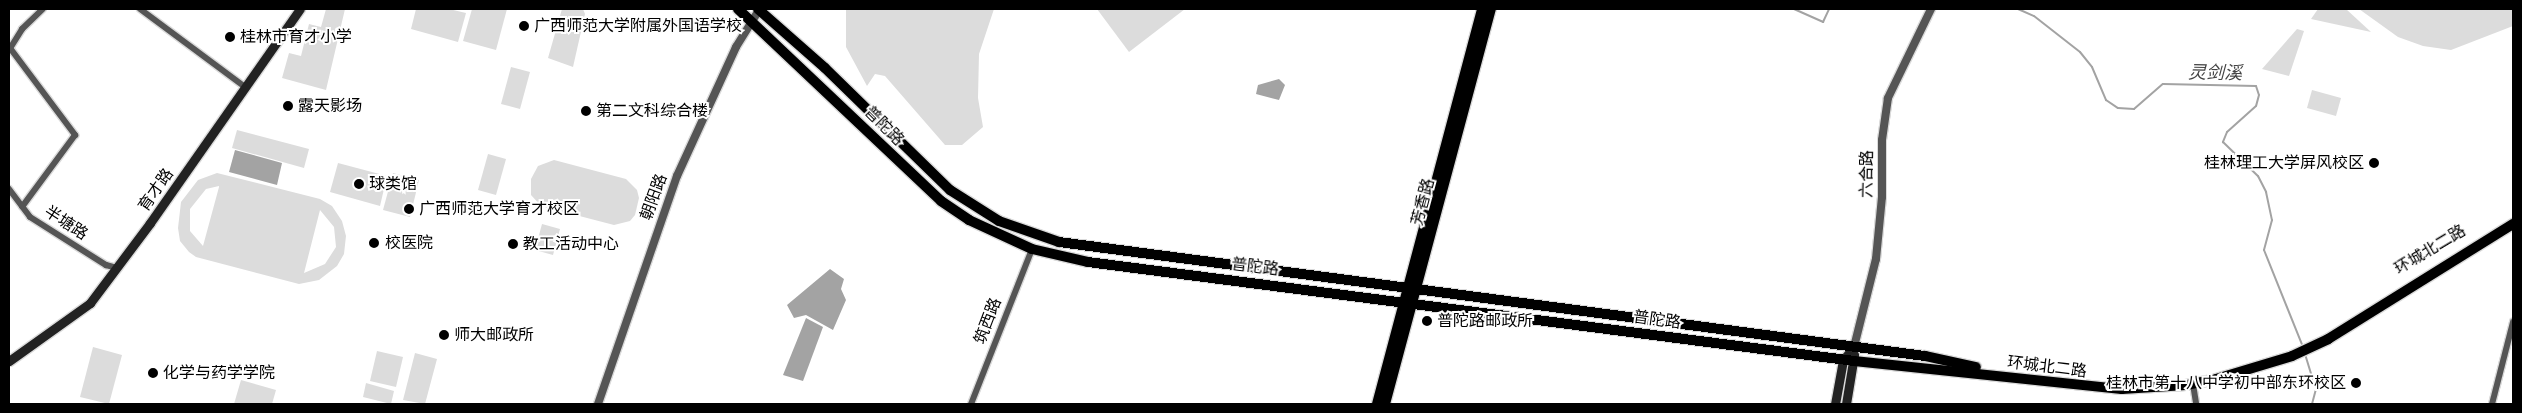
<!DOCTYPE html>
<html>
<head>
<meta charset="utf-8">
<style>
	body { margin:0 }
	#map { position:relative; width:2522px; height:413px; overflow:hidden; background:#fff; font-family:"Nunito Sans","Noto Sans SC",sans-serif }
	div>[style] { position:absolute }
	.green>* { inset:0; background:#dcdcdc }
	.water>* { inset:0; background:#a3a3a3 }
	.stream>* { height:2px; margin:-1px; padding:0 1px; transform-origin:1px; border-radius:1px; background:#a3a3a3 }
	.roads { filter:drop-shadow(1px 0 #dbdbdb) drop-shadow(-1px 0 #dbdbdb) drop-shadow(0 1px #dbdbdb) drop-shadow(0 -1px #dbdbdb) }
	.minor>* { height:6px; margin:-3px; padding:0 3px; transform-origin:3px; border-radius:3px; background:#555 }
	.tertiary>* { height:8px; margin:-4px; padding:0 4px; transform-origin:4px; border-radius:4px; background:#555 }
	.secondary>* { height:9px; margin:-4.5px; padding:0 4.5px; transform-origin:4.5px; border-radius:4.5px; background:#222 }
	.primary>* { height:10px; margin:-5px; padding:0 5px; transform-origin:5px; border-radius:5px; background:#000 }
	.dots>* { width:14px; height:14px; translate:-50% -50%; box-sizing:border-box; border:2px solid #fff; border-radius:50% }
	span { translate:-50% -50%; white-space:nowrap; text-align:center; line-height:1.15; -webkit-text-stroke:4px #fff; paint-order:stroke }
	.poi-label { font-size:16px; color:#000 }
	.left { translate:0 -50%; text-align:left }
	.right { translate:-100% -50%; text-align:right }
	.street-label { font-size:16px; color:#000 }
	.water-label { font-size:18px; color:#444; font-style:italic }
	.frame { position:absolute; inset:0; border:10px solid #000; pointer-events:none }
</style>
</head>
<body>
<div id="map">
	<div class="green">
		<div style="clip-path:polygon(326px 9px,345px 9px,326px 90px,282px 78px,289px 53px,301px 56px,309px 24px,321px 27px)"></div>
		<div style="clip-path:polygon(416px 9px,449px 9px,466px 13px,458px 42px,411px 29px)"></div>
		<div style="clip-path:polygon(472px 9px,507px 9px,496px 50px,463px 41px)"></div>
		<div style="clip-path:polygon(562px 9px,583px 9px,585px 14px,573px 67px,548px 58px)"></div>
		<div style="clip-path:polygon(846px 9px,994px 9px,979px 54px,978px 98px,983px 127px,962px 145px,945px 145px,885px 76px,875px 74px,867px 86px,846px 47px)"></div>
		<div style="clip-path:polygon(1097px 9px,1185px 9px,1129px 52px)"></div>
		<div style="clip-path:polygon(2318px 9px,2346px 9px,2371px 32px,2311px 19px)"></div>
		<div style="clip-path:polygon(2359px 9px,2513px 9px,2513px 26px,2451px 50px,2423px 46px,2398px 37px)"></div>
		<div style="clip-path:polygon(2297px 29px,2304px 31px,2289px 76px,2262px 69px)"></div>
		<div style="clip-path:polygon(511px 67px,530px 72px,520px 109px,501px 104px)"></div>
		<div style="clip-path:polygon(2312px 90px,2341px 98px,2336px 116px,2307px 108px)"></div>
		<div style="clip-path:polygon(237px 130px,309px 149px,304px 168px,232px 148px)"></div>
		<div style="clip-path:polygon(488px 154px,506px 159px,496px 195px,478px 190px)"></div>
		<div style="clip-path:polygon(554px 160px,626px 179px,637px 190px,639px 198px,635px 215px,630px 221px,614px 225px,541px 206px,531px 195px,531px 179px,538px 166px)"></div>
		<div style="clip-path:polygon(338px 163px,387px 176px,380px 206px,330px 192px)"></div>
		<div style="clip-path:polygon(evenodd,217px 173px,320px 199px,332px 206px,342px 221px,346px 236px,344px 254px,337px 266px,319px 280px,299px 284px,196px 257px,189px 252px,180px 241px,178px 228px,181px 202px,198px 180px,217px 173px,219px 186px,219px 187px,203px 246px,190px 231px,190px 209px,206px 189px,219px 186px,217px 173px,320px 210px,334px 227px,336px 247px,325px 264px,304px 273px,320px 210px)"></div>
		<div style="clip-path:polygon(393px 173px,419px 180px,410px 217px,383px 210px)"></div>
		<div style="clip-path:polygon(542px 224px,560px 229px,553px 255px,535px 250px)"></div>
		<div style="clip-path:polygon(93px 347px,122px 355px,109px 404px,80px 397px)"></div>
		<div style="clip-path:polygon(377px 351px,403px 357px,396px 387px,370px 381px)"></div>
		<div style="clip-path:polygon(415px 353px,437px 359px,425px 404px,403px 400px)"></div>
		<div style="clip-path:polygon(241px 380px,276px 390px,272px 404px,234px 404px)"></div>
		<div style="clip-path:polygon(366px 383px,394px 391px,391px 404px,363px 397px)"></div>
	</div>
	<div class="water">
		<div style="clip-path:polygon(1279px 79px,1285px 85px,1279px 100px,1256px 94px,1258px 85px)"></div>
		<div style="clip-path:polygon(235px 150px,282px 163px,277px 185px,229px 172px)"></div>
		<div style="clip-path:polygon(830px 269px,844px 279px,841px 289px,846px 300px,833px 330px,806px 315px,794px 318px,787px 305px)"></div>
		<div style="clip-path:polygon(806px 318px,823px 327px,803px 381px,783px 375px)"></div>
	</div>
	<div class="stream">
		<div style="left:1794px;top:9px;width:32px;rotate:24deg"></div>
		<div style="left:1823px;top:22px;width:14px;rotate:-65deg"></div>
		<div style="left:2018px;top:9px;width:17px;rotate:24deg"></div>
		<div style="left:2034px;top:16px;width:58px;rotate:38deg"></div>
		<div style="left:2080px;top:52px;width:19px;rotate:51deg"></div>
		<div style="left:2092px;top:67px;width:36px;rotate:67deg"></div>
		<div style="left:2106px;top:100px;width:14px;rotate:34deg"></div>
		<div style="left:2118px;top:108px;width:16px;rotate:4deg"></div>
		<div style="left:2134px;top:109px;width:38px;rotate:-41deg"></div>
		<div style="left:2163px;top:84px;width:93px;rotate:1.2deg"></div>
		<div style="left:2256px;top:86px;width:9px;rotate:72deg"></div>
		<div style="left:2259px;top:95px;width:11px;rotate:105deg"></div>
		<div style="left:2256px;top:106px;width:39px;rotate:138deg"></div>
		<div style="left:2227px;top:132px;width:11px;rotate:112deg"></div>
		<div style="left:2223px;top:142px;width:49px;rotate:44.2deg"></div>
		<div style="left:2258px;top:176px;width:18px;rotate:63deg"></div>
		<div style="left:2266px;top:192px;width:29px;rotate:78deg"></div>
		<div style="left:2272px;top:220px;width:31px;rotate:105deg"></div>
		<div style="left:2264px;top:250px;width:105px;rotate:68.1deg"></div>
		<div style="left:2305px;top:354px;width:37px;rotate:73deg"></div>
		<div style="left:2316px;top:389px;width:16px;rotate:105deg"></div>
	</div>
	<div class="roads">
		<div class="minor">
			<div style="left:140px;top:9px;width:131px;rotate:36.6deg"></div>
			<div style="left:10px;top:48px;width:109px;rotate:53.2deg"></div>
			<div style="left:75px;top:135px;width:89px;rotate:126.4deg"></div>
			<div style="left:9px;top:50px;width:25px;rotate:-58deg"></div>
			<div style="left:22px;top:29px;width:29px;rotate:-44deg"></div>
			<div style="left:9px;top:189px;width:35px;rotate:53deg"></div>
			<div style="left:30px;top:217px;width:90px;rotate:32.3deg"></div>
			<div style="left:106px;top:265px;width:11px;rotate:15deg"></div>
			<div style="left:2193px;top:384px;width:20px;rotate:81deg"></div>
			<div style="left:971px;top:404px;width:167px;rotate:-68.5deg"></div>
			<div style="left:2492px;top:404px;width:85px;rotate:-75.6deg"></div>
		</div>
		<div class="tertiary">
			<div style="left:1854px;top:347px;width:91px;rotate:-76deg"></div>
			<div style="left:1876px;top:259px;width:62px;rotate:-84.5deg"></div>
			<div style="left:1882px;top:197px;width:57px;rotate:-90deg"></div>
			<div style="left:1882px;top:140px;width:42px;rotate:-81.9deg"></div>
			<div style="left:1888px;top:98px;width:99px;rotate:-64.2deg"></div>
			<div style="left:598px;top:404px;width:241px;rotate:-70.9deg"></div>
			<div style="left:677px;top:176px;width:142px;rotate:-65.4deg"></div>
			<div style="left:736px;top:47px;width:44px;rotate:-58.1deg"></div>
		</div>
		<div class="secondary">
			<div style="left:9px;top:361px;width:100px;rotate:-35.6deg"></div>
			<div style="left:90px;top:303px;width:100px;rotate:-53.1deg"></div>
			<div style="left:150px;top:223px;width:261px;rotate:-55deg"></div>
			<div style="left:1835px;top:404px;width:45px;rotate:-79.7deg"></div>
			<div style="left:1843px;top:360px;width:17px;rotate:-50deg"></div>
			<div style="left:1846px;top:404px;width:50px;rotate:-80.7deg"></div>
		</div>
		<div class="primary">
			<div style="left:738px;top:9px;width:279px;rotate:43.4deg"></div>
			<div style="left:941px;top:201px;width:34px;rotate:34deg"></div>
			<div style="left:969px;top:220px;width:69px;rotate:24.7deg"></div>
			<div style="left:1032px;top:249px;width:57px;rotate:13.1deg"></div>
			<div style="left:1088px;top:262px;width:772px;rotate:7.36deg"></div>
			<div style="left:1854px;top:361px;width:269px;rotate:6deg"></div>
			<div style="left:2122px;top:389px;width:64px;rotate:-3.6deg"></div>
			<div style="left:2186px;top:385px;width:31px;rotate:-11deg"></div>
			<div style="left:2216px;top:379px;width:79px;rotate:-16.8deg"></div>
			<div style="left:2292px;top:356px;width:40px;rotate:-25deg"></div>
			<div style="left:2328px;top:339px;width:218px;rotate:-31.9deg"></div>
			<div style="left:758px;top:9px;width:89px;rotate:41.4deg"></div>
			<div style="left:825px;top:68px;width:175px;rotate:44.3deg"></div>
			<div style="left:950px;top:190px;width:58px;rotate:32.3deg"></div>
			<div style="left:999px;top:221px;width:64px;rotate:19.3deg"></div>
			<div style="left:1059px;top:242px;width:873px;rotate:7.5deg"></div>
			<div style="left:1925px;top:356px;width:52px;rotate:12.2deg"></div>
			<div style="left:1377px;top:404px;width:409px;rotate:-75.1deg"></div>
			<div style="left:1385px;top:404px;width:409px;rotate:-75deg"></div>
		</div>
	</div>
	<div class="dots">
		<div style="left:524px;top:26px;background:#000"></div>
		<div style="left:230px;top:37px;background:#000"></div>
		<div style="left:288px;top:106px;background:#000"></div>
		<div style="left:586px;top:111px;background:#000"></div>
		<div style="left:2374px;top:163px;background:#000"></div>
		<div style="left:359px;top:184px;background:#000"></div>
		<div style="left:409px;top:209px;background:#000"></div>
		<div style="left:374px;top:243px;background:#000"></div>
		<div style="left:513px;top:244px;background:#000"></div>
		<div style="left:1427px;top:321px;background:#000"></div>
		<div style="left:444px;top:335px;background:#000"></div>
		<div style="left:153px;top:373px;background:#000"></div>
		<div style="left:2356px;top:383px;background:#000"></div>
	</div>
	<div class="poi-label">
		<span class="left" style="left:534px;top:26px">广西师范大学附属外国语学校</span>
		<span class="left" style="left:240px;top:37px">桂林市育才小学</span>
		<span class="left" style="left:298px;top:106px">露天影场</span>
		<span class="left" style="left:596px;top:111px">第二文科综合楼</span>
		<span class="right" style="left:2364px;top:163px">桂林理工大学屏风校区</span>
		<span class="left" style="left:369px;top:184px">球类馆</span>
		<span class="left" style="left:419px;top:209px">广西师范大学育才校区</span>
		<span class="left" style="left:385px;top:243px">校医院</span>
		<span class="left" style="left:523px;top:244px">教工活动中心</span>
		<span class="left" style="left:1437px;top:321px">普陀路邮政所</span>
		<span class="left" style="left:454px;top:335px">师大邮政所</span>
		<span class="left" style="left:163px;top:373px">化学与药学学院</span>
		<span class="right" style="left:2346px;top:383px">桂林市第十八中学初中部东环校区</span>
	</div>
	<div class="street-label">
		<span style="left:884px;top:126px;rotate:45deg">普陀路</span>
		<span style="left:1867px;top:174px;rotate:-89deg">六合路</span>
		<span style="left:156px;top:190px;rotate:-55deg">育才路</span>
		<span style="left:654px;top:197px;rotate:-70deg">朝阳路</span>
		<span style="left:1423px;top:202px;rotate:-75deg">芳香路</span>
		<span style="left:66px;top:223px;rotate:33deg">半塘路</span>
		<span style="left:2430px;top:250px;rotate:-31deg">环城北二路</span>
		<span style="left:1255px;top:267px;rotate:7deg">普陀路</span>
		<span style="left:1657px;top:320px;rotate:8deg">普陀路</span>
		<span style="left:988px;top:321px;rotate:-69deg">筑西路</span>
		<span style="left:2047px;top:367px;rotate:7deg">环城北二路</span>
	</div>
	<div class="water-label">
		<span style="left:2215px;top:73px;rotate:1deg">灵剑溪</span>
	</div>
	<div class="frame"></div>
</div>
</body>
</html>
